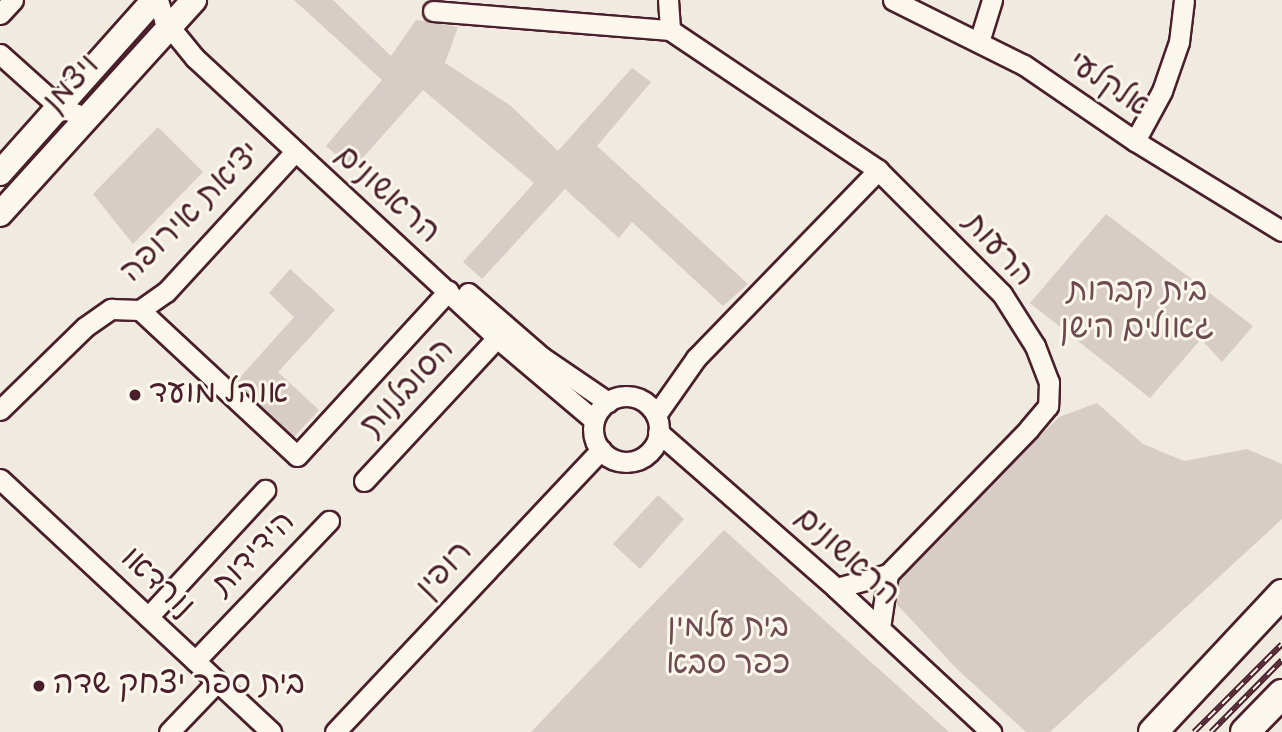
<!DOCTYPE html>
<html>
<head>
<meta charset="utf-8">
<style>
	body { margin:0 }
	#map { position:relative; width:1282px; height:732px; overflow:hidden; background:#f0eae0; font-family:"Indie Flower","Playpen Sans Hebrew",sans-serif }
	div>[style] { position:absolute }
	.green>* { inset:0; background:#d8ccc6 }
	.roads { filter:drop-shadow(2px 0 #4a1f2b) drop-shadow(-2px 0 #4a1f2b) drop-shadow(0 2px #4a1f2b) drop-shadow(0 -2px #4a1f2b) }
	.minor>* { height:19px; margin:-9.5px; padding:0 9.5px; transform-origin:9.5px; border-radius:9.5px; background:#fbf7ec }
	.minor>.ring { margin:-9.5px; padding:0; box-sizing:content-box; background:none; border:19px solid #fbf7ec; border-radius:50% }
	.major>* { height:24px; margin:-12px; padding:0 12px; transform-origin:12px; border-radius:12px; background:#fbf7ec }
	.highway>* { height:28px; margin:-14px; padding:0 14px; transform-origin:14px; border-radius:14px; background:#fbf7ec }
	.rail>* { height:6px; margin-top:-3px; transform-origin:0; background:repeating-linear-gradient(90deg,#fbf7ec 0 10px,#4a1f2b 0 20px); box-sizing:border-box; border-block:2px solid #4a1f2b }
	.dots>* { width:19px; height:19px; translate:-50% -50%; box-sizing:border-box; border:4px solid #fbf7ec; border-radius:50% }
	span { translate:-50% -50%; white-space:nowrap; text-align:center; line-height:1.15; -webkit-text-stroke:6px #fbf7ec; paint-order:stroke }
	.street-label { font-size:32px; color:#4a1f2b }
	.park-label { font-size:32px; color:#6e4a52 }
	.poi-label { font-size:32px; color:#4a1f2b }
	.left { translate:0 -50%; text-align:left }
</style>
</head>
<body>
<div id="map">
	<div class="green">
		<div style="clip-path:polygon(294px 0,333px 0,391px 56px,416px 20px,458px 27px,445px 63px,511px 106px,558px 151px,632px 68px,651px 82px,597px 146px,748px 284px,723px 306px,632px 222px,619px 238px,565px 189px,482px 279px,463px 262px,534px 183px,423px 90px,353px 169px,326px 146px,382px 80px)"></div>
		<div style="clip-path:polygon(158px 127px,203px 172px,133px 244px,93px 194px)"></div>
		<div style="clip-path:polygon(1106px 214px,1253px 326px,1222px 362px,1201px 339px,1150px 398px,1030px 303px)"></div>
		<div style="clip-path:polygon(290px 269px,335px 310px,278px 372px,319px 410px,293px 438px,234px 384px,294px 317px,269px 293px)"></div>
		<div style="clip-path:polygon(1097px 403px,1143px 444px,1184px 461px,1247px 449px,1282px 464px,1282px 519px,1050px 732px,1026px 732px,956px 668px,892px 599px,897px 580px,1059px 417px)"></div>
		<div style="clip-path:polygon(658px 495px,684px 519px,640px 569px,613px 544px)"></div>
		<div style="clip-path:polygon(724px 530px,795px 594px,949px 732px,531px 732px)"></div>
	</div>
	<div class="roads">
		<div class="minor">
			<div style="left:158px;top:0;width:21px;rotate:73deg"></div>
			<div style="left:164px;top:20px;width:49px;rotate:50.8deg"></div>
			<div style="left:195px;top:58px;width:412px;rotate:42.8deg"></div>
			<div style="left:497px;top:338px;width:127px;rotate:40.2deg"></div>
			<div style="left:668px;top:0;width:30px;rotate:86deg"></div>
			<div style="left:670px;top:30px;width:251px;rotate:33.9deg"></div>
			<div style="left:878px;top:170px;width:175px;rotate:45deg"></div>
			<div style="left:1002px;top:294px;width:62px;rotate:57.6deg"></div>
			<div style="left:1035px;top:346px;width:39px;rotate:69deg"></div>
			<div style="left:1049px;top:382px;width:24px;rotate:92deg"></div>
			<div style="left:1048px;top:406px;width:30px;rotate:130deg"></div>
			<div style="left:1029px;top:429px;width:202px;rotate:134.2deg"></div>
			<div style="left:888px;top:574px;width:54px;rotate:164.9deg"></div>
			<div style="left:893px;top:0;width:146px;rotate:26.4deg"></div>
			<div style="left:1024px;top:65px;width:135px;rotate:34.4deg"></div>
			<div style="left:1135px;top:141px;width:172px;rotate:31.5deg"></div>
			<div style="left:433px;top:11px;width:238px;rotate:4.6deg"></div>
			<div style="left:0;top:14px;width:19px;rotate:-47deg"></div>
			<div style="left:979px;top:42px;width:44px;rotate:-72.8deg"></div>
			<div style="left:0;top:54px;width:79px;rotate:41.9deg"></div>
			<div style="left:59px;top:107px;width:31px;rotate:21deg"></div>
			<div style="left:1135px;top:141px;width:57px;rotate:-61.6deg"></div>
			<div style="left:1162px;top:91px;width:52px;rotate:-70.9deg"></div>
			<div style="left:1179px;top:42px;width:42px;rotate:-83.2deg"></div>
			<div style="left:468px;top:293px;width:98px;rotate:40.9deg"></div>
			<div style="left:542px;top:357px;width:80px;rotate:34.3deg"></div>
			<div style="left:140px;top:310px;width:214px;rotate:42.9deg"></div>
			<div style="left:297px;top:456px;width:224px;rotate:-47.5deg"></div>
			<div class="ring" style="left:593px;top:396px;width:47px;height:47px"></div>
			<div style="left:0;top:410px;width:119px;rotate:-44.3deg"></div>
			<div style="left:85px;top:327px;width:32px;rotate:-35deg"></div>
			<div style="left:111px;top:309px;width:29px;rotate:2deg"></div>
			<div style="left:140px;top:310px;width:32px;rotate:-35deg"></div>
			<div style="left:166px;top:292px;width:189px;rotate:-47.4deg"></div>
			<div style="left:656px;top:415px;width:70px;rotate:-54.9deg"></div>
			<div style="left:696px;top:358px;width:262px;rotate:-45.9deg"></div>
			<div style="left:658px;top:432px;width:237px;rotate:41.2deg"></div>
			<div style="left:836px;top:588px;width:212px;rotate:42.9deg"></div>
			<div style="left:0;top:479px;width:371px;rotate:43deg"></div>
			<div style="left:364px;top:481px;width:195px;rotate:-47.1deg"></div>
			<div style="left:148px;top:617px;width:173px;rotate:-47.3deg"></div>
			<div style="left:880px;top:628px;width:55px;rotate:-81.6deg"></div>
			<div style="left:195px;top:661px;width:194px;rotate:-46.3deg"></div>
			<div style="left:169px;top:732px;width:69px;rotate:-46.2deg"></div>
			<div style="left:335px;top:732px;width:388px;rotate:-46.7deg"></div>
		</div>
		<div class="major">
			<div style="left:0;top:173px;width:232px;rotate:-48.3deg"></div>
			<div style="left:0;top:214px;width:289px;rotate:-47.8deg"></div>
		</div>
		<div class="highway">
			<div style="left:1153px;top:732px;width:189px;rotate:-46.9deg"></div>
			<div style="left:1245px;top:732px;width:53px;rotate:-45.8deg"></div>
		</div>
	</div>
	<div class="rail">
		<div style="left:1194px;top:732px;width:124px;rotate:-45deg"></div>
		<div style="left:1211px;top:732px;width:101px;rotate:-45.4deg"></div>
	</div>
	<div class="dots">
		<div style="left:135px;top:395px;background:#4a1f2b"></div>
		<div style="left:39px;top:686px;background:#4a1f2b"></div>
	</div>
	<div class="street-label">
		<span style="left:73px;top:85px;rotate:-47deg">ויצמן</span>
		<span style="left:1107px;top:86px;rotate:34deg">אלקלעי</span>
		<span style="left:386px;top:196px;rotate:42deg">הראשונים</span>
		<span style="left:192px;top:214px;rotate:-45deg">יציאת אירופה</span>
		<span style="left:997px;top:251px;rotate:47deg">הרעות</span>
		<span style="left:409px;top:389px;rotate:-47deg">הסובלנות</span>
		<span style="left:255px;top:555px;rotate:-46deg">הידידות</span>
		<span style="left:846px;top:558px;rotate:42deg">הראשונים</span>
		<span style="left:446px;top:571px;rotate:-47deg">רופין</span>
		<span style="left:156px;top:584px;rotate:43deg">נורדאו</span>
	</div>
	<div class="park-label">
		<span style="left:1137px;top:312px">בית קברות<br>גאולים הישן</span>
		<span style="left:728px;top:648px">בית עלמין<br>כפר סבא</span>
	</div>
	<div class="poi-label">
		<span class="left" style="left:149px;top:395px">אוהל מועד</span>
		<span class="left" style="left:53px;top:686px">בית ספר יצחק שדה</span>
	</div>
</div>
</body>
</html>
